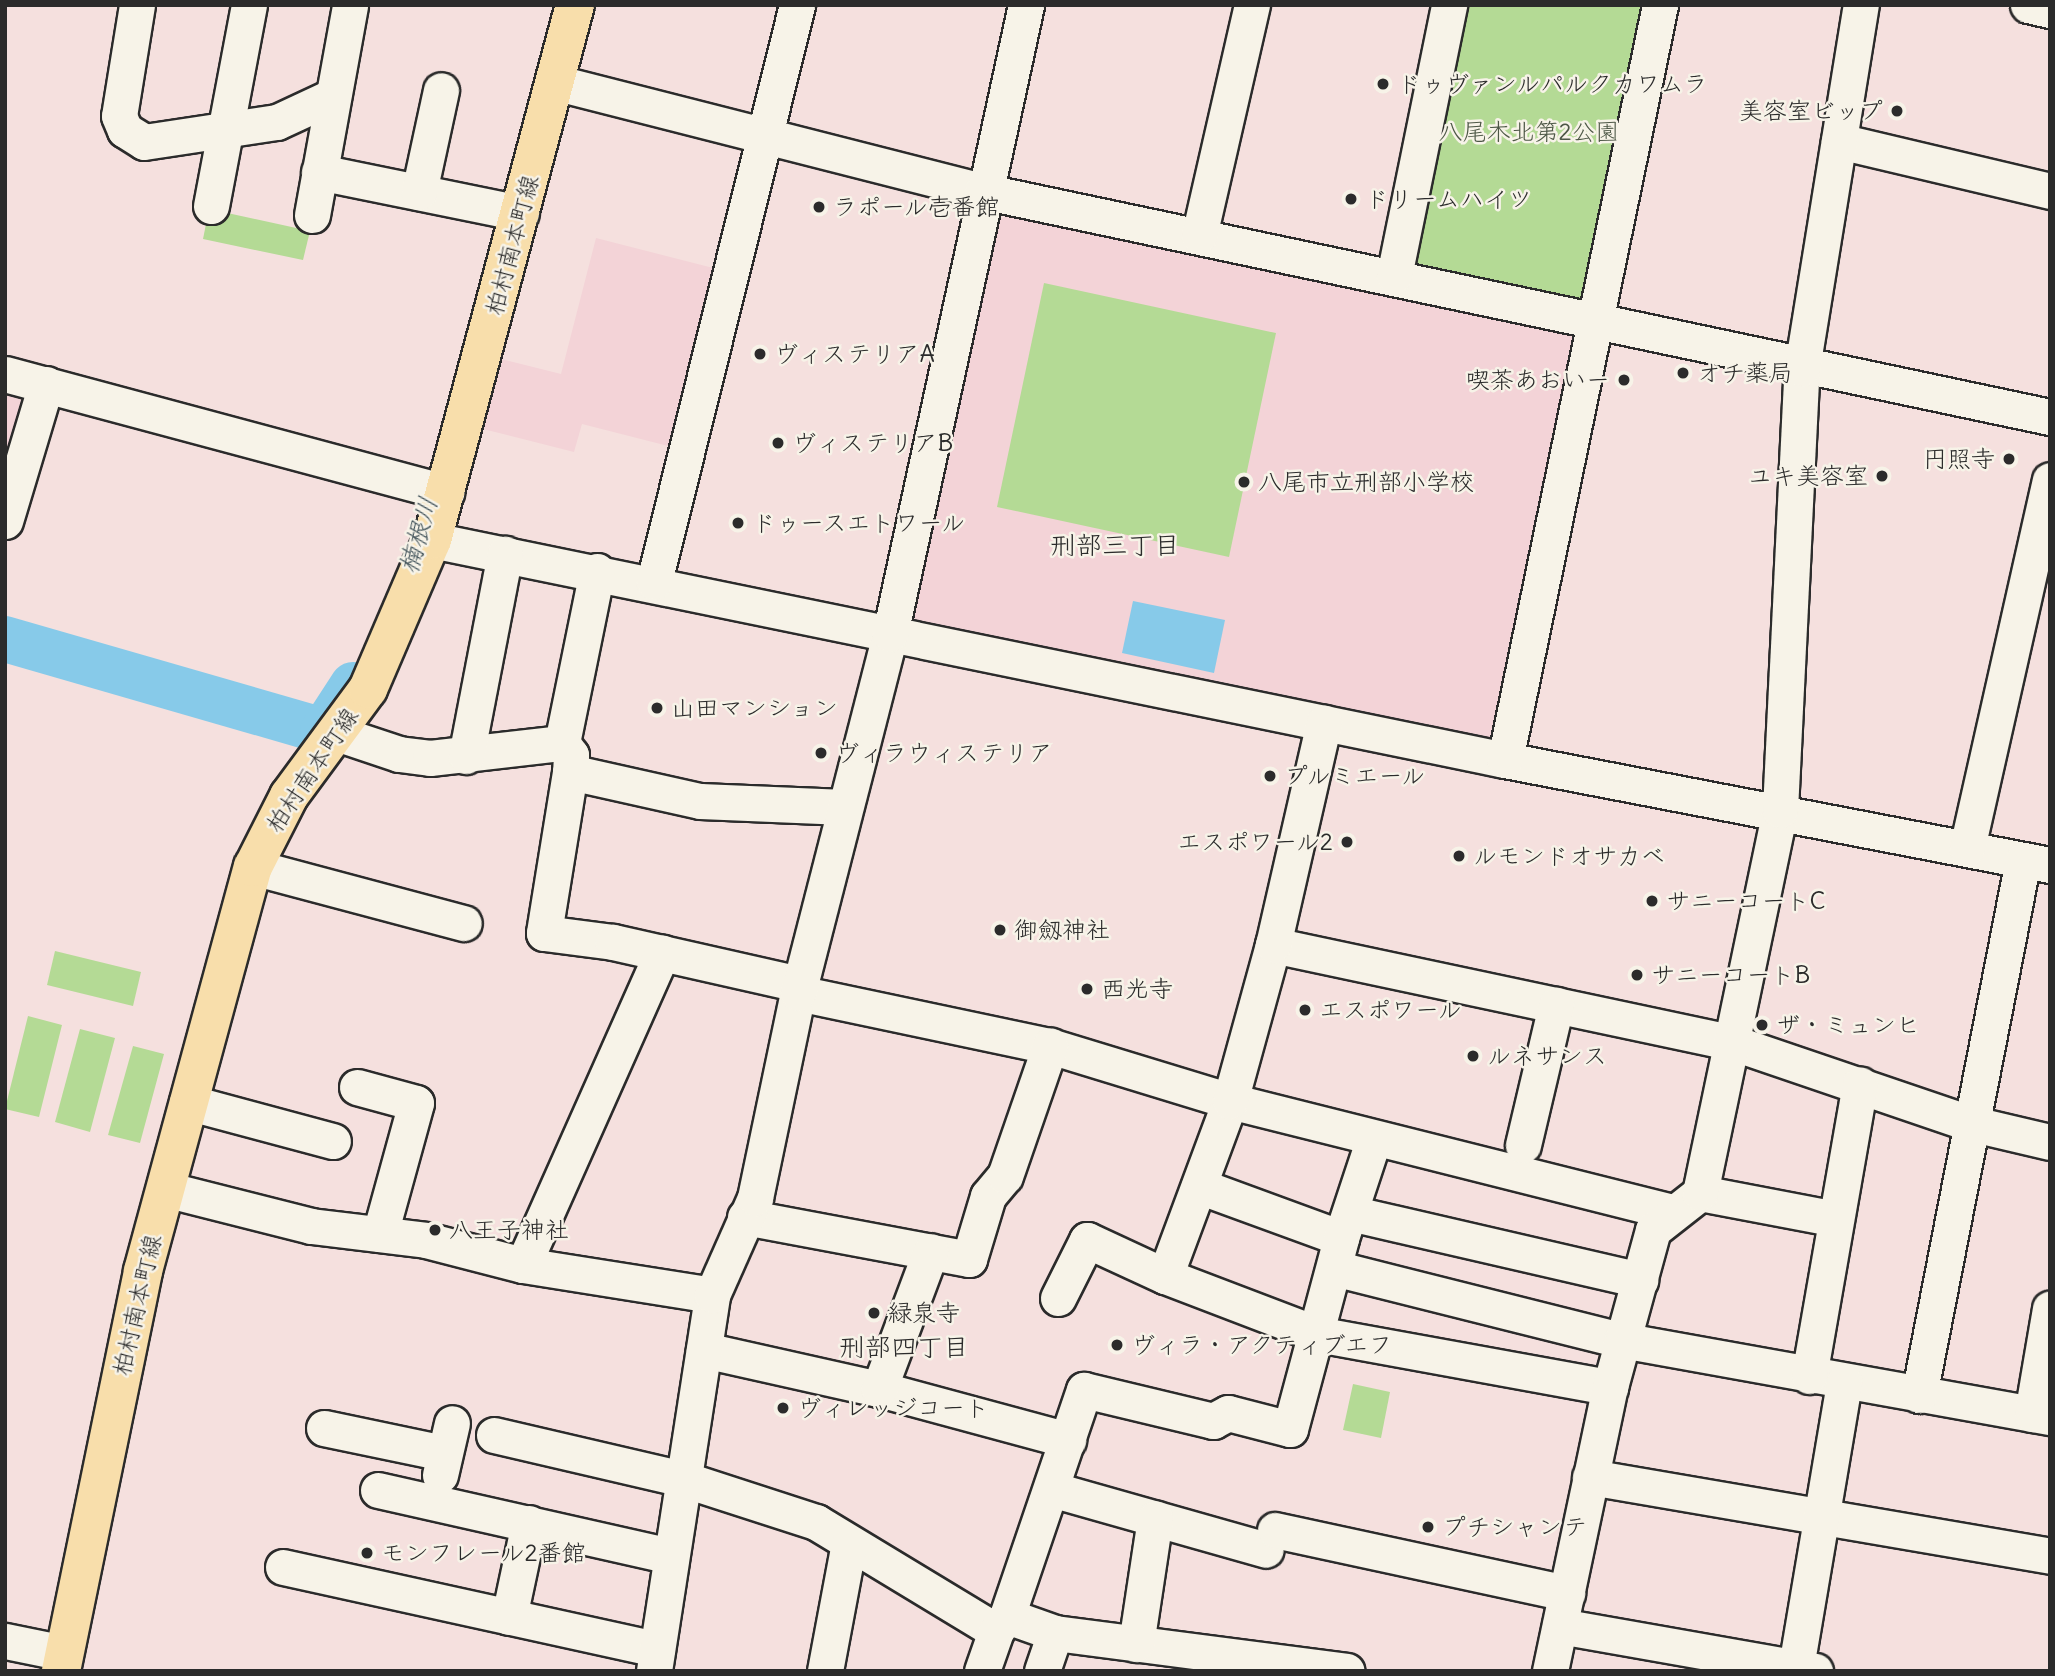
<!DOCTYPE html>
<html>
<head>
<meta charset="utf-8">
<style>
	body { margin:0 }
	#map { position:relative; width:2055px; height:1676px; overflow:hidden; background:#f5e0de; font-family:Delius,"Klee One",sans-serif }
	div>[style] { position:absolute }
	.built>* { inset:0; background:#f3d3d7 }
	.green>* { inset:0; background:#b4da95 }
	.water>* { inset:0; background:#87cae9 }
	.river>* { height:46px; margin:-23px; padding:0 23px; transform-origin:23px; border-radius:23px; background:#87cae9 }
	.roads { filter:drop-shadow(2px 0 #2b2b2b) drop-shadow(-2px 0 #2b2b2b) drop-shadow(0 2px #2b2b2b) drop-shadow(0 -2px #2b2b2b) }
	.minor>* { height:35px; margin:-17.5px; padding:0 17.5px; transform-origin:17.5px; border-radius:17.5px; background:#f7f3e8 }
	.major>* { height:38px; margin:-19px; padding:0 19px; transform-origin:19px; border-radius:19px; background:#f8deab }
	.dots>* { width:19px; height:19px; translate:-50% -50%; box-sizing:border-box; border:4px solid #f7f3e8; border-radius:50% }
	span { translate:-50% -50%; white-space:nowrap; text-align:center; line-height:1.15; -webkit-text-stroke:5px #f7f3e8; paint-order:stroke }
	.poi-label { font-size:24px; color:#2b2b2b }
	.left { translate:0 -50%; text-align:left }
	.right { translate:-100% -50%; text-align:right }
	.park-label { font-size:24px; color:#4d5746 }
	.street-label { font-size:24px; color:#2b2b2b }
	.water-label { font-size:26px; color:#42535a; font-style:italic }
	.neighbourhood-label { font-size:26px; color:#2b2b2b }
	.frame { position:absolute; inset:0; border:7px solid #2b2b2b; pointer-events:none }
</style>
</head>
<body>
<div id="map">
	<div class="built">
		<div style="clip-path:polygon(1007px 215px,1570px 335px,1581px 347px,1499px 736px,1485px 740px,905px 622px,998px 221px)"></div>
		<div style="clip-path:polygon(596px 238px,721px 270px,676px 448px,582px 424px,574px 452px,483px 429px,501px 359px,561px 374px)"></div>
		<div style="clip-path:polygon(5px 388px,24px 393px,31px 403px,5px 483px)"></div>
	</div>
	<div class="green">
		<div style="clip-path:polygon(1461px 5px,1649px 5px,1590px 301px,1418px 266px,1410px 258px)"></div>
		<div style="clip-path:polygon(209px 209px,310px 231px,303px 260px,203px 239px)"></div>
		<div style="clip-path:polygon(1044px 283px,1276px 333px,1229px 557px,997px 507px)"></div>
		<div style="clip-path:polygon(55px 951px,141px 972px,133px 1006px,47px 985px)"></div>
		<div style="clip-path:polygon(28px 1016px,62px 1025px,39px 1117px,5px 1109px)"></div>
		<div style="clip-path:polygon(80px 1029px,115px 1038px,90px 1132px,55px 1122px)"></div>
		<div style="clip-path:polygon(133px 1046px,164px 1054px,140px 1143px,108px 1135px)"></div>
		<div style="clip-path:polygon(1353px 1384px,1390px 1392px,1381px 1438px,1343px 1430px)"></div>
	</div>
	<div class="water">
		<div style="clip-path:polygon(1133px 601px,1225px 620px,1214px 673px,1122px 653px)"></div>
	</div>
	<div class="river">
		<div style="left:5px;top:639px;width:331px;rotate:16.1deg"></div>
		<div style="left:323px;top:731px;width:55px;rotate:-56.9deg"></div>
	</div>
	<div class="roads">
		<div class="minor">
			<div style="left:137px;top:5px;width:112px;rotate:99.2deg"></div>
			<div style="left:119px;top:116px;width:15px;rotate:67deg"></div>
			<div style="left:125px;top:130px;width:22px;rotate:32deg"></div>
			<div style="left:144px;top:142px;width:134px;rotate:-8.6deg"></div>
			<div style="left:277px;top:122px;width:62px;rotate:-24.9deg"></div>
			<div style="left:2028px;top:5px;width:23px;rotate:13deg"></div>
			<div style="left:554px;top:82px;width:442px;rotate:14.3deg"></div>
			<div style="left:982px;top:191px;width:1092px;rotate:11.95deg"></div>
			<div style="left:1839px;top:141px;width:217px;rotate:13.3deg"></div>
			<div style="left:319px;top:172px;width:206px;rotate:11.5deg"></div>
			<div style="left:419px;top:192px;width:104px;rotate:-77.8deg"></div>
			<div style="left:211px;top:206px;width:205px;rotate:-79.3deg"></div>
			<div style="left:312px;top:215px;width:213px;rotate:-79.7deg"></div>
			<div style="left:1199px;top:236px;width:237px;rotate:-77.1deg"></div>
			<div style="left:1394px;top:276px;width:277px;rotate:-78.5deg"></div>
			<div style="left:5px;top:374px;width:457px;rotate:15deg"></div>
			<div style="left:5px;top:521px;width:143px;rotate:-73.3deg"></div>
			<div style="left:432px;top:540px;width:1095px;rotate:11.59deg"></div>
			<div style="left:1505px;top:760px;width:555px;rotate:10.91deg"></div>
			<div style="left:597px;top:571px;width:176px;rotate:101.5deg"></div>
			<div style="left:562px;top:743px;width:15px;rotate:53deg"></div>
			<div style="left:571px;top:755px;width:17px;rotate:93deg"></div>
			<div style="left:570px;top:772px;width:163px;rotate:99.2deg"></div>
			<div style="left:544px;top:933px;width:70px;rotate:7.4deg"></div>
			<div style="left:613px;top:942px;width:192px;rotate:12.7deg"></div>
			<div style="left:654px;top:582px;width:594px;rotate:-76.08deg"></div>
			<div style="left:336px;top:733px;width:66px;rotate:18.4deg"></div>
			<div style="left:399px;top:754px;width:31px;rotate:7deg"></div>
			<div style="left:430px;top:758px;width:133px;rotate:-6.5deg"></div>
			<div style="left:466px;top:756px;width:206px;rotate:-79.1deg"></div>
			<div style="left:1505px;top:760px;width:771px;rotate:-78.4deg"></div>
			<div style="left:570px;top:772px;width:133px;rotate:12.6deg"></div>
			<div style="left:700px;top:801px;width:145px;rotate:2.4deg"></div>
			<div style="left:1967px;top:848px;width:377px;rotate:-77.3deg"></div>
			<div style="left:253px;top:867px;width:218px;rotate:14.9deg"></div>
			<div style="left:1273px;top:945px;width:468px;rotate:12deg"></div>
			<div style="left:1731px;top:1042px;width:251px;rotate:18.8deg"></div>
			<div style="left:1969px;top:1123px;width:83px;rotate:13.2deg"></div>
			<div style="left:798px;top:993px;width:258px;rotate:11.9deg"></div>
			<div style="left:1050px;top:1046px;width:188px;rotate:17deg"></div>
			<div style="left:1230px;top:1101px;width:456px;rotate:14.1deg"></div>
			<div style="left:357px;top:1087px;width:61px;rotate:15.2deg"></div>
			<div style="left:416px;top:1103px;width:136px;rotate:105.4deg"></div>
			<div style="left:187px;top:1102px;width:151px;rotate:15deg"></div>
			<div style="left:1523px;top:1145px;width:144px;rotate:-76.7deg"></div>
			<div style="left:1199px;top:1186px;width:151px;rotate:20.1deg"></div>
			<div style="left:165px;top:1189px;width:151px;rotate:14.2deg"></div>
			<div style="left:311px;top:1226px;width:116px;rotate:6.9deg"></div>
			<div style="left:426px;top:1240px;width:100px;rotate:14.5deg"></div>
			<div style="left:523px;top:1265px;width:191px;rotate:9deg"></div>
			<div style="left:1700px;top:1193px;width:138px;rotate:10.8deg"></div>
			<div style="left:1350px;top:1213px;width:298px;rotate:13deg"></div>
			<div style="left:745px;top:1217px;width:228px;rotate:10.6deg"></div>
			<div style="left:969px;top:1259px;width:66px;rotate:-73.2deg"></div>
			<div style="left:988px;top:1196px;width:26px;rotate:-50deg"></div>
			<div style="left:1005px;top:1176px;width:138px;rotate:-70.9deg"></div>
			<div style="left:523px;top:1265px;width:342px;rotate:-66deg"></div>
			<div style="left:1334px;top:1268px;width:296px;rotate:14.1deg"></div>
			<div style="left:1621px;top:1340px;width:436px;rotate:10.2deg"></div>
			<div style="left:1165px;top:1276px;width:187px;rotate:-69.6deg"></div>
			<div style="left:1230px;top:1101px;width:162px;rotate:-74.6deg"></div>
			<div style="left:1273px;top:945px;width:228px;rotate:-77.1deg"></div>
			<div style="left:1058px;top:1298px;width:65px;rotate:-63.4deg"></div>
			<div style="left:1087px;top:1240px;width:86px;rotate:24.8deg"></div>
			<div style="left:1165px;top:1276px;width:163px;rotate:20.9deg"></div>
			<div style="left:1317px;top:1334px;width:298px;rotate:10.3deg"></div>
			<div style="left:704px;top:1350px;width:179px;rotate:12.6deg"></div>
			<div style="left:879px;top:1389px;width:196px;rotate:15.1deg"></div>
			<div style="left:1809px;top:1376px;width:296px;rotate:-80.1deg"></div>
			<div style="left:879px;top:1389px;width:147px;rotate:-69.4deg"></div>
			<div style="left:1919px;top:1395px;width:545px;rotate:-79deg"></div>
			<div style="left:2032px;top:1414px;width:107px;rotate:-80.3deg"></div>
			<div style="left:324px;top:1428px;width:123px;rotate:11.8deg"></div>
			<div style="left:494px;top:1435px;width:194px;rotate:13.1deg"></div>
			<div style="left:683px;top:1479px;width:140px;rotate:17.9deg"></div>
			<div style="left:816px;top:1522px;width:210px;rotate:31.2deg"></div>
			<div style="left:440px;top:1475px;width:53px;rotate:-77deg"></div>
			<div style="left:1590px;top:1477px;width:467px;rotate:9.7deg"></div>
			<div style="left:1051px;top:1489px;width:223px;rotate:15.8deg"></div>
			<div style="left:378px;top:1490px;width:300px;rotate:12.7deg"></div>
			<div style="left:1275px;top:1530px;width:299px;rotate:12.2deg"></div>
			<div style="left:283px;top:1567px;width:383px;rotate:12.4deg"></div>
			<div style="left:1007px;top:1616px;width:51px;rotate:19.5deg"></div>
			<div style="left:1055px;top:1633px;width:294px;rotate:7.4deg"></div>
			<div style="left:509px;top:1617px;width:96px;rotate:-78deg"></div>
			<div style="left:1560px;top:1626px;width:259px;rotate:10deg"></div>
			<div style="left:5px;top:1641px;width:60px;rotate:11.5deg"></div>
			<div style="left:1136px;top:1644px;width:127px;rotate:-81.4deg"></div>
			<div style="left:1796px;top:1667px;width:289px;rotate:-80.4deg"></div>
			<div style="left:654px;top:1671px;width:380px;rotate:-81.2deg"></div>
			<div style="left:712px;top:1295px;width:106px;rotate:-66.1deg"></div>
			<div style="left:755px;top:1198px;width:209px;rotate:-78.2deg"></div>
			<div style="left:798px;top:993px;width:371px;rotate:-75.6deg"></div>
			<div style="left:890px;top:634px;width:644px;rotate:-77.8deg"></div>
			<div style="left:825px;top:1671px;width:130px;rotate:-79.4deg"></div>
			<div style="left:982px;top:1671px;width:42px;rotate:-70.7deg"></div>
			<div style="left:996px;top:1631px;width:19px;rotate:-54deg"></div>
			<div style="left:1007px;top:1616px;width:239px;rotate:-71.2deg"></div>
			<div style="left:1084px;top:1390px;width:133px;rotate:13.5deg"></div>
			<div style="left:1213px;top:1421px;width:17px;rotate:-28deg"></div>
			<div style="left:1228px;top:1413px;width:64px;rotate:14.5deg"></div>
			<div style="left:1290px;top:1429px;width:198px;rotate:-75deg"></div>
			<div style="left:1341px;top:1238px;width:105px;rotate:-71.7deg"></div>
			<div style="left:1042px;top:1671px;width:40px;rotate:-71.1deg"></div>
			<div style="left:1550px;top:1671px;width:290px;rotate:-78.1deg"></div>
			<div style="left:1610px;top:1387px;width:163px;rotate:-74.7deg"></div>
			<div style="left:1653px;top:1230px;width:60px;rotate:-38.2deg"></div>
			<div style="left:1700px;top:1193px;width:391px;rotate:-78.2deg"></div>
			<div style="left:1780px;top:810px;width:443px;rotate:-87.2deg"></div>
			<div style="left:1802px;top:368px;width:368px;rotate:-80.8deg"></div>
		</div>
		<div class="major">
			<div style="left:61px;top:1671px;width:408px;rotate:-78.4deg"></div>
			<div style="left:143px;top:1271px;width:419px;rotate:-74.8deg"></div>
			<div style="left:253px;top:867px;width:80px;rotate:-63.1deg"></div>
			<div style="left:289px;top:796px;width:133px;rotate:-53.6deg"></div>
			<div style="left:368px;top:689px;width:162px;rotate:-66.8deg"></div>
			<div style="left:432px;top:540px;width:554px;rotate:-75.04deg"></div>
		</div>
	</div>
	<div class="dots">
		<div style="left:1383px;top:84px;background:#2b2b2b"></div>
		<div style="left:1897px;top:111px;background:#2b2b2b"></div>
		<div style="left:1351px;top:199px;background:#2b2b2b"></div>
		<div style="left:819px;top:207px;background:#2b2b2b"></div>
		<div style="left:760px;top:354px;background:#2b2b2b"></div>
		<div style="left:1683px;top:373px;background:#2b2b2b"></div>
		<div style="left:1624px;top:380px;background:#2b2b2b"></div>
		<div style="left:778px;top:443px;background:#2b2b2b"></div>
		<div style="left:2009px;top:459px;background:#2b2b2b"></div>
		<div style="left:1882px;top:476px;background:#2b2b2b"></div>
		<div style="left:1244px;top:482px;background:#2b2b2b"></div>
		<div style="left:738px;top:523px;background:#2b2b2b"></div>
		<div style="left:657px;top:708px;background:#2b2b2b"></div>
		<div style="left:821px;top:753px;background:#2b2b2b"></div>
		<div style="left:1270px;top:776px;background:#2b2b2b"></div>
		<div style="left:1347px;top:842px;background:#2b2b2b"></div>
		<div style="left:1459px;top:856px;background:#2b2b2b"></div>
		<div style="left:1652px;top:901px;background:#2b2b2b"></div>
		<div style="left:1000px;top:930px;background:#2b2b2b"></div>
		<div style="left:1637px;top:975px;background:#2b2b2b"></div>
		<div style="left:1087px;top:989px;background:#2b2b2b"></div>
		<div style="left:1305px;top:1010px;background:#2b2b2b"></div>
		<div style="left:1762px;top:1025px;background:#2b2b2b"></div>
		<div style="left:1473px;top:1056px;background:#2b2b2b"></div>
		<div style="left:435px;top:1230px;background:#2b2b2b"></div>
		<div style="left:874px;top:1313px;background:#2b2b2b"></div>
		<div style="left:1117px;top:1345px;background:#2b2b2b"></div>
		<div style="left:783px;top:1408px;background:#2b2b2b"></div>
		<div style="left:1428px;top:1527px;background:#2b2b2b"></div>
		<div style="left:367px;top:1553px;background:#2b2b2b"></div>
	</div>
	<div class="poi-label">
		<span class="left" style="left:1397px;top:84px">ドゥヴァンルパルクカワムラ</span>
		<span class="right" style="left:1883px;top:111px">美容室ビップ</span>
		<span class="left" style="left:1365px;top:199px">ドリームハイツ</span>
		<span class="left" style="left:833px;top:207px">ラポール壱番館</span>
		<span class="left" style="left:774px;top:354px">ヴィステリアA</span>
		<span class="left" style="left:1697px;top:373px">オチ薬局</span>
		<span class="right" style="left:1610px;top:380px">喫茶あおいー</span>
		<span class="left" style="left:792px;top:443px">ヴィステリアB</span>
		<span class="right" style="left:1995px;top:459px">円照寺</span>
		<span class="right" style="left:1868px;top:476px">ユキ美容室</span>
		<span class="left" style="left:1258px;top:482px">八尾市立刑部小学校</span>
		<span class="left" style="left:752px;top:523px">ドゥースエトワール</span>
		<span class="left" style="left:671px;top:708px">山田マンション</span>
		<span class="left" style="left:835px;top:753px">ヴィラウィステリア</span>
		<span class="left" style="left:1284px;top:776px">プルミエール</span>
		<span class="right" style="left:1333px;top:842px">エスポワール2</span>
		<span class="left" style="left:1473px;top:856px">ルモンドオサカベ</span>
		<span class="left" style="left:1666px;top:901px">サニーコートC</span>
		<span class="left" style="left:1014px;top:930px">御劔神社</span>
		<span class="left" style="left:1651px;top:975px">サニーコートB</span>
		<span class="left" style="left:1101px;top:989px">西光寺</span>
		<span class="left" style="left:1319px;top:1010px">エスポワール</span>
		<span class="left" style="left:1776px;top:1025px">ザ・ミュンヒ</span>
		<span class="left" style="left:1487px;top:1056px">ルネサンス</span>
		<span class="left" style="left:449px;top:1230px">八王子神社</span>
		<span class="left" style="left:888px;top:1313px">緑泉寺</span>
		<span class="left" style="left:1131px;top:1345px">ヴィラ・アクティブエフ</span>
		<span class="left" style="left:797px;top:1408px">ヴィレッジコート</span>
		<span class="left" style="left:1442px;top:1527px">プチシャンテ</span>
		<span class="left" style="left:381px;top:1553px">モンフレール2番館</span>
	</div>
	<div class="park-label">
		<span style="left:1529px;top:132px">八尾木北第2公園</span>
	</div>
	<div class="street-label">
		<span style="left:512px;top:245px;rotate:-75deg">柏村南本町線</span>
		<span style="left:312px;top:770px;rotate:-56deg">柏村南本町線</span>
		<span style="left:137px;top:1305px;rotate:-77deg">柏村南本町線</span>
	</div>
	<div class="water-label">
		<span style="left:418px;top:535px;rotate:-74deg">楠根川</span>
	</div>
	<div class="neighbourhood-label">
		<span style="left:1115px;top:545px">刑部三丁目</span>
		<span style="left:904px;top:1347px">刑部四丁目</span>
	</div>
	<div class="frame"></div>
</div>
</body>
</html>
